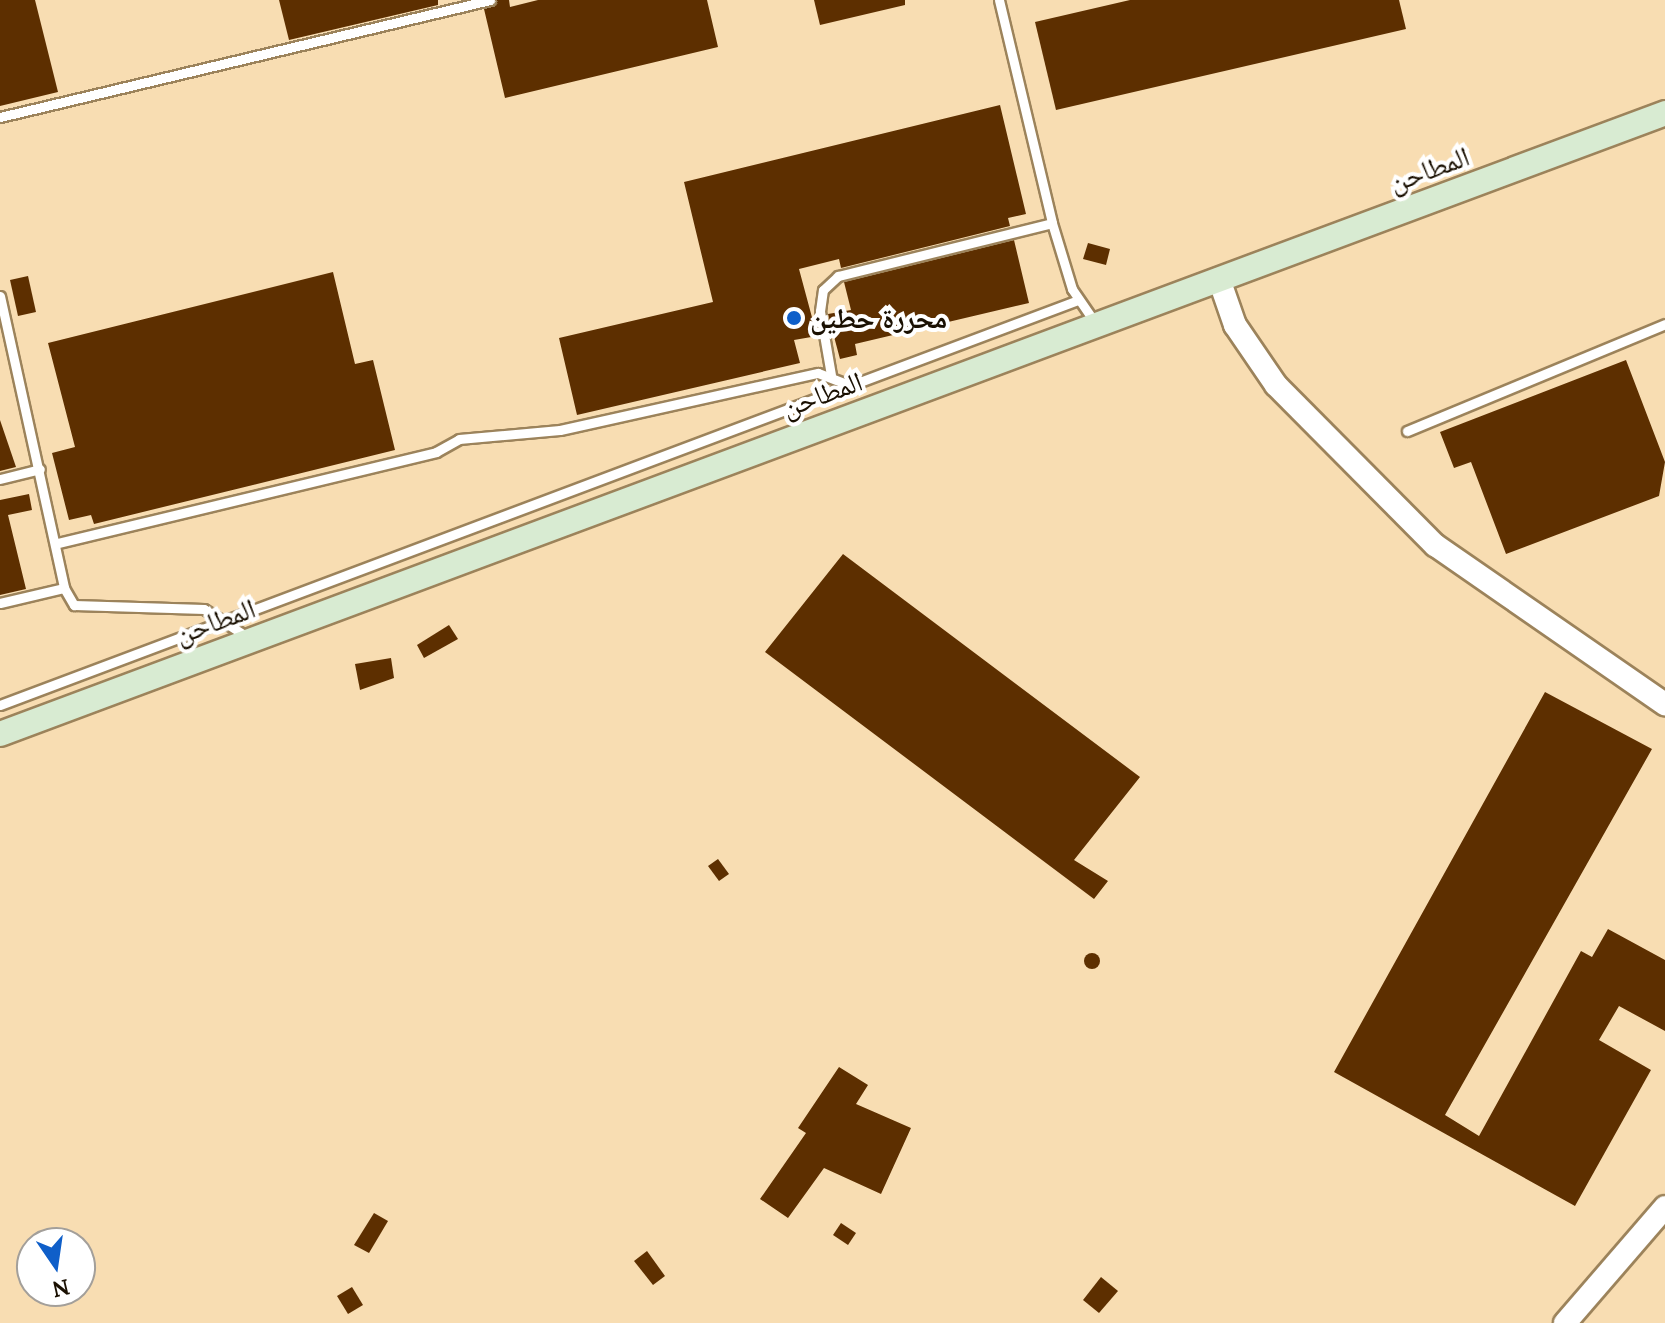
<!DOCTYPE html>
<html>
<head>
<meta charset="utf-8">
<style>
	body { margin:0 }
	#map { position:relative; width:1665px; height:1323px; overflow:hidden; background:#f8ddb2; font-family:Lora,"Noto Naskh Arabic",serif }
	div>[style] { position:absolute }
	.building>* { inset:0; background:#5d2f00 }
	.round { border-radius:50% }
	.roads { filter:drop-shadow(2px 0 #9c835b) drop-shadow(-2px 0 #9c835b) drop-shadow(0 2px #9c835b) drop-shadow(0 -2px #9c835b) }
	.service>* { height:9px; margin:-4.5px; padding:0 4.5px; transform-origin:4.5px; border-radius:4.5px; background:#fff }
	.tertiary>* { height:22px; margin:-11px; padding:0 11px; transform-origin:11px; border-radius:11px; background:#fff }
	.secondary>* { height:24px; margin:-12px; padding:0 12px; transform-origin:12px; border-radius:12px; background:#d8ebd2 }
	.dots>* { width:22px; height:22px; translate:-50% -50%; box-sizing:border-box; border:4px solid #fff; border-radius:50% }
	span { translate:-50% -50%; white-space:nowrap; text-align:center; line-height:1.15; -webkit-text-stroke:8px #fff; paint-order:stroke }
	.street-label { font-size:28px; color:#1a1002 }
	.poi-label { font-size:28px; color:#1a1002; font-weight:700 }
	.left { translate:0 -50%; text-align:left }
	.north { position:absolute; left:16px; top:1227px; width:80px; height:80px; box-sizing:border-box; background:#fff; border:2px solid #a39f9a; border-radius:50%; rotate:167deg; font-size:22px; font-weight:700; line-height:32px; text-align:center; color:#1a1002 }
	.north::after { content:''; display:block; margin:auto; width:28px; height:36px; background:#0f5fc9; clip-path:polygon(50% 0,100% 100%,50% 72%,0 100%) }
</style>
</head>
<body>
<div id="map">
	<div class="building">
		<div style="clip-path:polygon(0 0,35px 0,58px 92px,0 106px)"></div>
		<div style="clip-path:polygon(279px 0,438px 0,438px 5px,289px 40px)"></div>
		<div style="clip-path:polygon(497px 0,509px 0,510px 7px,538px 0,707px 0,718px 47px,505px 98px,484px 9px)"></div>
		<div style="clip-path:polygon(814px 0,905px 0,905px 5px,820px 25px)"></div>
		<div style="clip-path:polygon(1130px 0,1399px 0,1406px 29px,1056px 110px,1035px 22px)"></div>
		<div style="clip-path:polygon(1000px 105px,1026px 214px,1008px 218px,1010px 226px,841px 268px,839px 259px,799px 269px,817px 336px,794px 340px,800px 363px,577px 415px,559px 338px,713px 302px,684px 182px)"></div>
		<div style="clip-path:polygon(1014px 240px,1029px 303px,855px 344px,857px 355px,840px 359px,828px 314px,851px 310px,844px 282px)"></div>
		<div style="clip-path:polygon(1088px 243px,1110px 249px,1106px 265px,1083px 259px)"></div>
		<div style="clip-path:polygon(333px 272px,355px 364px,373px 360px,395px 450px,94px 524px,91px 515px,69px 520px,52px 453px,75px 447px,48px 343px)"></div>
		<div style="clip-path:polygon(28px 276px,36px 312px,18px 316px,10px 280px)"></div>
		<div style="clip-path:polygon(1626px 360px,1665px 462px,1659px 496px,1506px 554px,1471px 462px,1454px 468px,1440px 432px)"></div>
		<div style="clip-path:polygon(0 420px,16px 467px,0 471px)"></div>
		<div style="clip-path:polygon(29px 494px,32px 510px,8px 515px,26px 589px,0 595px,0 500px)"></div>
		<div style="clip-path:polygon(843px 554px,1140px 777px,1074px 860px,1108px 881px,1094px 899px,765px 652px)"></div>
		<div style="clip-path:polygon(449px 625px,458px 639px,424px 658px,417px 645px)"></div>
		<div style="clip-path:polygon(391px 658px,394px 678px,360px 690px,355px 664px)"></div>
		<div style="clip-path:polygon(1545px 692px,1652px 749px,1445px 1115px,1479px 1136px,1581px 951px,1592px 957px,1608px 929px,1665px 960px,1665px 1031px,1619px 1006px,1599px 1040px,1651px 1070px,1575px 1206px,1334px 1072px)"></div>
		<div style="clip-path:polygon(718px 859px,729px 874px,719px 881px,708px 866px)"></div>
		<div class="round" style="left:1084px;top:953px;width:16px;height:16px"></div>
		<div style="clip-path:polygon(839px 1067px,868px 1085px,856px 1104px,911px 1128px,881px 1194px,824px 1168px,788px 1218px,760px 1199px,806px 1133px,798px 1128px)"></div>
		<div style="clip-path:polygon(374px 1213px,388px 1221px,369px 1253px,354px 1245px)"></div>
		<div style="clip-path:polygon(841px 1223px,856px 1233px,848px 1245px,833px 1235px)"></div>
		<div style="clip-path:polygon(647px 1251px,665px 1276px,653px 1285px,634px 1261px)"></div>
		<div style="clip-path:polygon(1101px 1277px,1118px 1291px,1099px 1313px,1083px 1300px)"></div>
		<div style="clip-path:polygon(352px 1287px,363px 1305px,348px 1314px,337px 1296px)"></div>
	</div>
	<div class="roads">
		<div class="service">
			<div style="left:999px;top:0;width:229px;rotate:76.6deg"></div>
			<div style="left:1052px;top:223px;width:69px;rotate:73.1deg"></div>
			<div style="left:1072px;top:289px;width:42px;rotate:55.6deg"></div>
			<div style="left:0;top:117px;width:504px;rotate:-13.43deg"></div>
			<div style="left:0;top:296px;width:299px;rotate:77.6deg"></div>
			<div style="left:64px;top:588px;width:20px;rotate:60deg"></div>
			<div style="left:74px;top:605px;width:130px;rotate:1.8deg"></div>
			<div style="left:204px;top:609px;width:54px;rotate:32.8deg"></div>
			<div style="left:831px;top:375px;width:65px;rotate:-99.8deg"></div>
			<div style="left:820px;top:311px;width:21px;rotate:-82deg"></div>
			<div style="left:823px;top:290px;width:21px;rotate:-43deg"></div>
			<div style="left:838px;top:276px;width:220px;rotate:-13.9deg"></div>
			<div style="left:1407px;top:431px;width:279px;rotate:-22.5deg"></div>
			<div style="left:0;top:479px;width:41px;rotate:-14deg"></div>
			<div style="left:58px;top:543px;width:389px;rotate:-13.5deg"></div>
			<div style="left:436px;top:452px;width:26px;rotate:-29deg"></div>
			<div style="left:459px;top:439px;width:101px;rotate:-5.1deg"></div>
			<div style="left:560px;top:430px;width:264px;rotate:-12.5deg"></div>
			<div style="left:818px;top:373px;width:34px;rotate:21deg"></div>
			<div style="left:0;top:603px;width:66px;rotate:-13.2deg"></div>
			<div style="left:0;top:705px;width:1152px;rotate:-20.59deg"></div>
		</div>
		<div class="tertiary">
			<div style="left:1219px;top:279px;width:49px;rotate:70.8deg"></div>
			<div style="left:1235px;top:325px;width:73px;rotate:55.7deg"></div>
			<div style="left:1276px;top:385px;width:226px;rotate:45.2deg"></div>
			<div style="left:1435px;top:545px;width:280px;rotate:34.7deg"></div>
			<div style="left:1565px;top:1323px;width:153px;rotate:-49.2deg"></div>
		</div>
		<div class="secondary">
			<div style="left:0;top:734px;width:1777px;rotate:-20.45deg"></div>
		</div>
	</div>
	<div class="dots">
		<div style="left:794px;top:318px;background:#0f5fc9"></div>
	</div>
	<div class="street-label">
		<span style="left:1429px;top:169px;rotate:-20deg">المطاحن</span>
		<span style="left:822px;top:394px;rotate:-20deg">المطاحن</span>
		<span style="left:215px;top:621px;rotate:-20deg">المطاحن</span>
	</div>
	<div class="poi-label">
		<span class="left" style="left:810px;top:318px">محررة حطين</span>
	</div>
	<div class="north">N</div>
</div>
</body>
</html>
